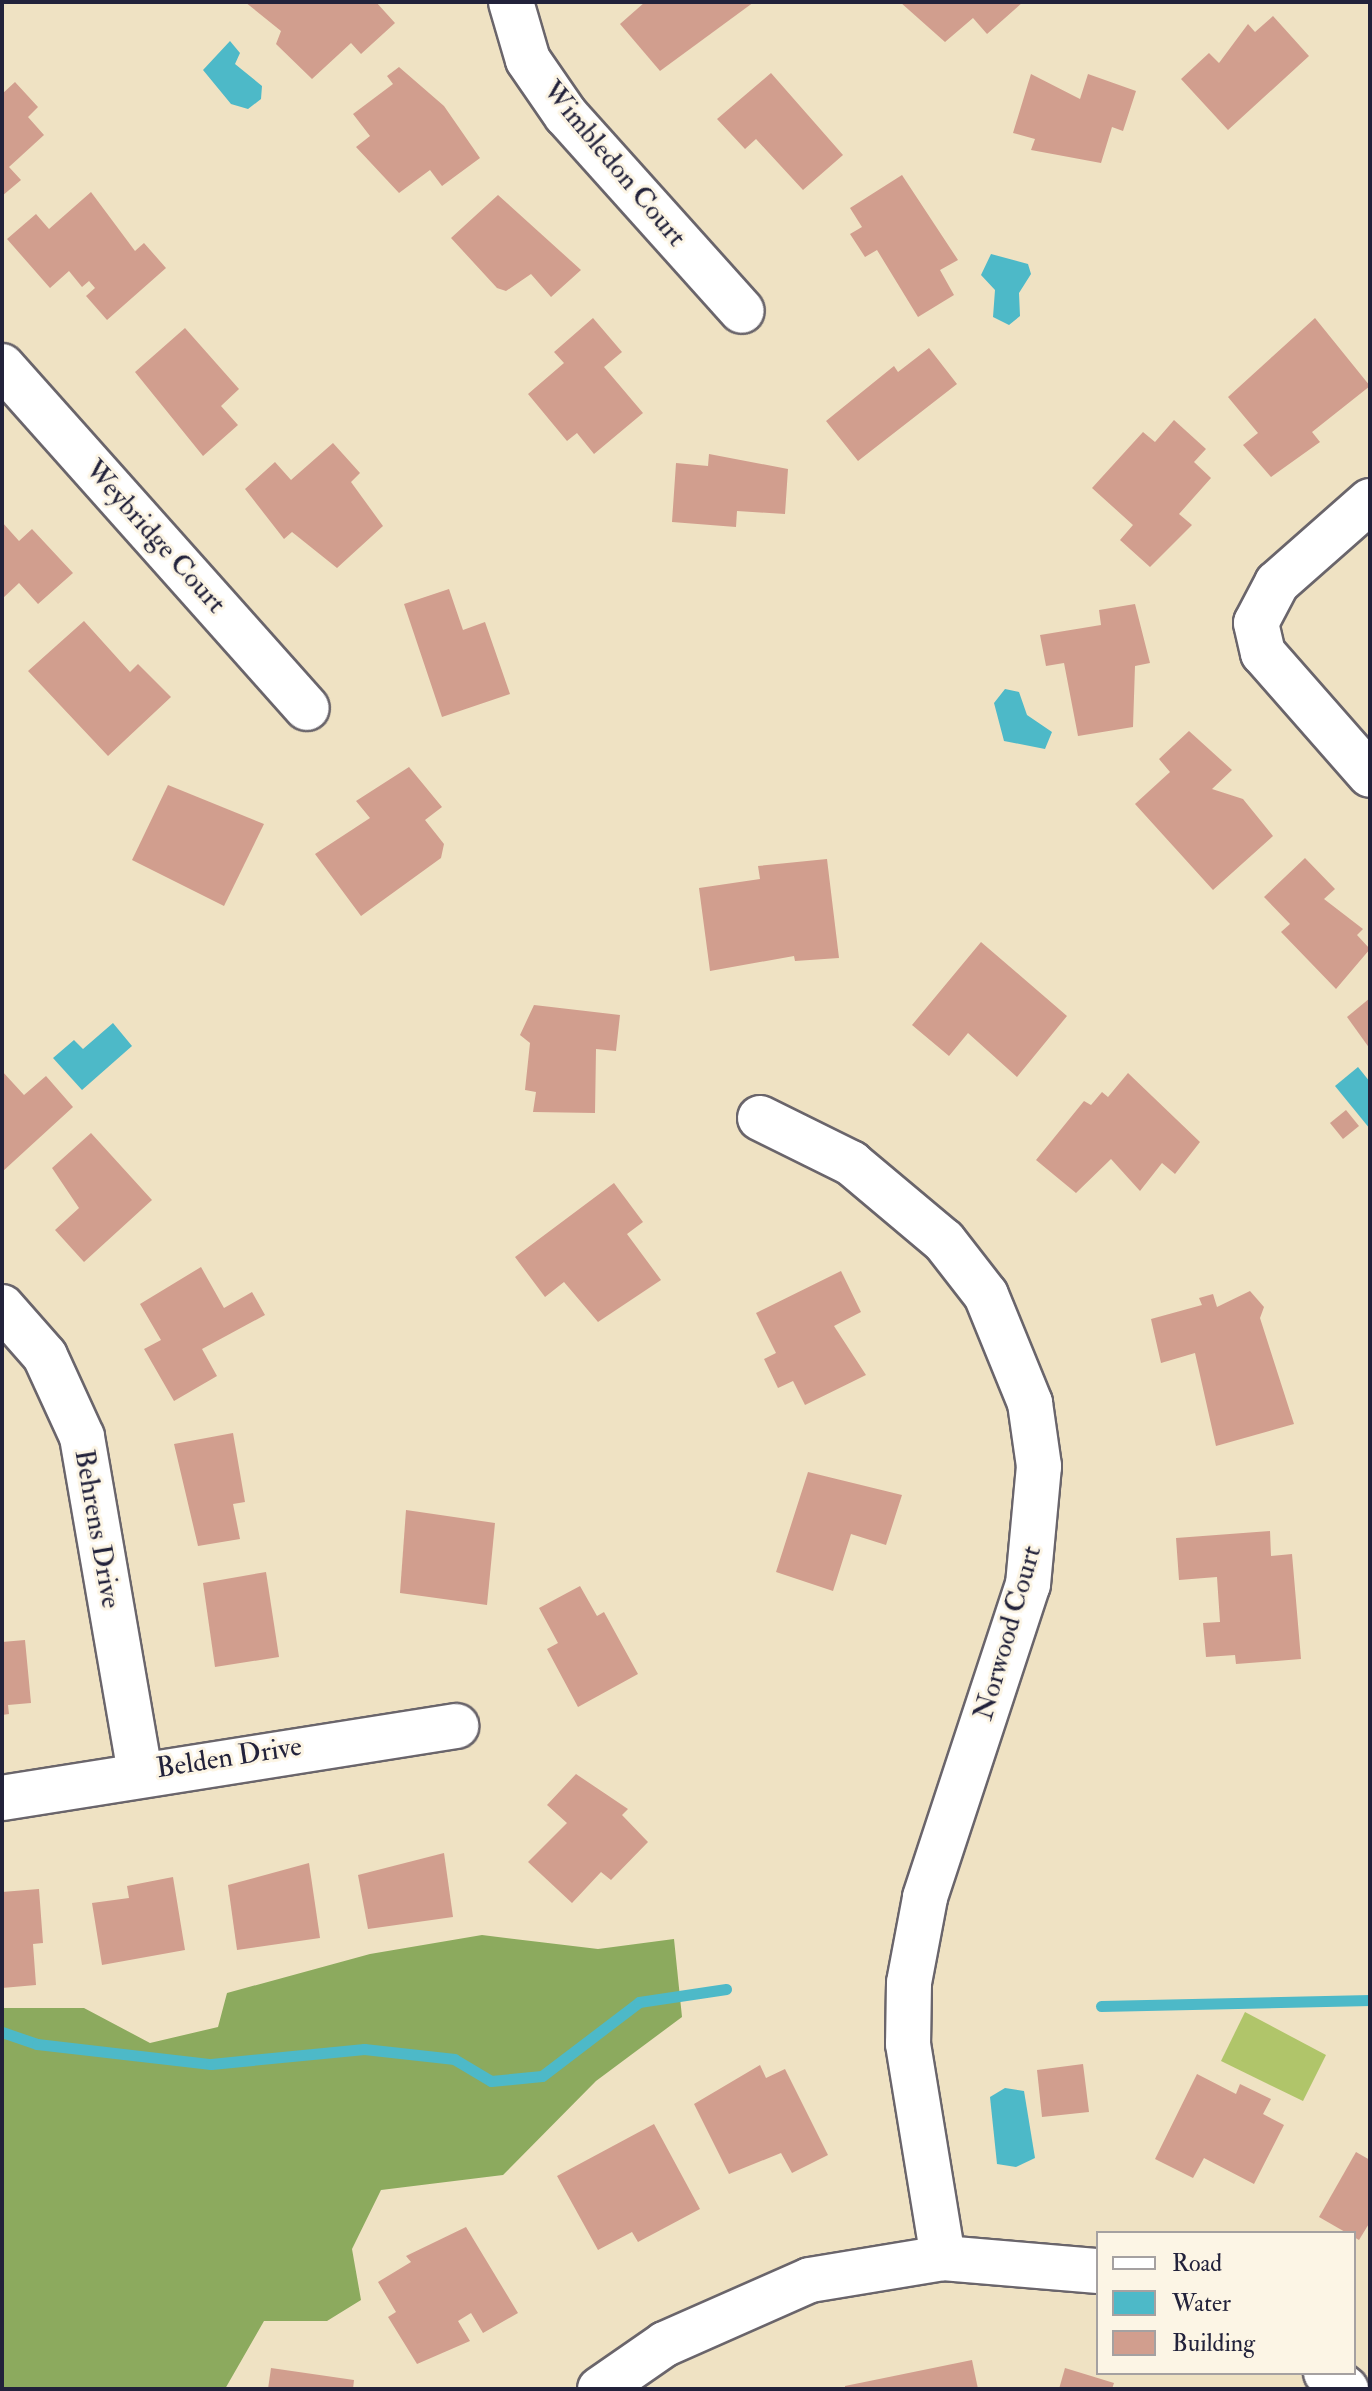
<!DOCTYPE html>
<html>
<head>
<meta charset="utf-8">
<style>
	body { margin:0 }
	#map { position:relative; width:1372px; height:2391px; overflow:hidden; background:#efe2c3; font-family:"IM FELL Double Pica",serif }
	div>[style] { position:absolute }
	.green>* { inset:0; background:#b0c56a }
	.forest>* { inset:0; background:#8caa5e }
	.water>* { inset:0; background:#4db9c8 }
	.stream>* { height:11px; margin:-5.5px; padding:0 5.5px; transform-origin:5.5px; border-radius:5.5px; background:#4db9c8 }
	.building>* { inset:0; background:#d19e8e }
	.roads { filter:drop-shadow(2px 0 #6a656b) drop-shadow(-2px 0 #6a656b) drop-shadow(0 2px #6a656b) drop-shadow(0 -2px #6a656b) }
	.minor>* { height:44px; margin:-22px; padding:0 22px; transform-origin:22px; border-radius:22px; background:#fff }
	span { translate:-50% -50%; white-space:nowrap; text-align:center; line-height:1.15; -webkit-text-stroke:6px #fcf5e5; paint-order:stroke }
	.street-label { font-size:28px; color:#22223b }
	.frame { position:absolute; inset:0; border:4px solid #22223b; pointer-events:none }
	.legend { position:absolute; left:1096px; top:2231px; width:260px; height:144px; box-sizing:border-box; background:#fcf5e5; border:2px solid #a5a1a1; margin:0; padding:10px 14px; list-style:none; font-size:24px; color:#22223b }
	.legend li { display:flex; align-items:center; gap:16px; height:40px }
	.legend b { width:40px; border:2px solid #a5a1a1 }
</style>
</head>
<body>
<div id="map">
	<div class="green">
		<div style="clip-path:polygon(1245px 2012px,1326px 2055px,1303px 2101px,1221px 2061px)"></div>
	</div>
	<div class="forest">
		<div style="clip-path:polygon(482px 1935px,598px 1949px,674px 1939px,682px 2017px,596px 2081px,503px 2175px,381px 2190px,352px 2249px,361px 2300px,327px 2321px,264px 2321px,225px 2389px,2px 2389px,2px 2008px,84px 2008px,150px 2043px,218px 2027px,227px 1993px,370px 1954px)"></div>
	</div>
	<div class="water">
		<div style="clip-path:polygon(230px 41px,240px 53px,235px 64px,262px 86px,261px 99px,248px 109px,231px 104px,203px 70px)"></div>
		<div style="clip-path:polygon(991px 254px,1028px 264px,1031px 274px,1019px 293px,1020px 316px,1009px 325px,993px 317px,995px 290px,981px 275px)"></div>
		<div style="clip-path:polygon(1005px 689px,1019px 692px,1027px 715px,1052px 732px,1045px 749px,1004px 741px,994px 703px)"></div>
		<div style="clip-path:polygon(113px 1023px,132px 1046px,82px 1090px,53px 1058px,74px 1040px,83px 1049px)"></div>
		<div style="clip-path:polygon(1358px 1067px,1370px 1082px,1370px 1129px,1335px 1086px)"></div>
		<div style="clip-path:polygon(1005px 2088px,1024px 2091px,1035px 2158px,1016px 2167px,997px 2164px,990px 2097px)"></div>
	</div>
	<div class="stream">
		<div style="left:1101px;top:2006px;width:269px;rotate:-1.3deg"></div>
		<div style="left:2px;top:2032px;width:37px;rotate:19deg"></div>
		<div style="left:37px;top:2044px;width:175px;rotate:6.6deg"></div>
		<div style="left:211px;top:2064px;width:154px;rotate:-5.6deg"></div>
		<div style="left:364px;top:2049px;width:91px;rotate:6.3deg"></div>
		<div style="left:454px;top:2059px;width:43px;rotate:30.7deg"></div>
		<div style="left:491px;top:2081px;width:51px;rotate:-5.6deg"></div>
		<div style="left:542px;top:2076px;width:122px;rotate:-37.3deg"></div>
		<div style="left:639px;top:2002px;width:88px;rotate:-8.5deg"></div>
	</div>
	<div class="building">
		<div style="clip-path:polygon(245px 2px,376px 2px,395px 23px,361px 54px,351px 43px,312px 79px,276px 44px,281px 31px)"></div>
		<div style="clip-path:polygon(645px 2px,754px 2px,660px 71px,620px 24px)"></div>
		<div style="clip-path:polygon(900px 2px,1023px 2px,987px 34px,973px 18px,945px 42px)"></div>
		<div style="clip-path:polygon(1273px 16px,1309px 56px,1228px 130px,1181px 79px,1209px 53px,1219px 63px,1248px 24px,1255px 32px)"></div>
		<div style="clip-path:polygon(399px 67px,444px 106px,480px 158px,442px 186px,430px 170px,399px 193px,356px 147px,370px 136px,353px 114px,393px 84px,387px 76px)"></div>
		<div style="clip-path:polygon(771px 73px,843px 155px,803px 190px,756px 139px,745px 149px,717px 119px)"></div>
		<div style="clip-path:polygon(1031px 74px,1080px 99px,1088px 74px,1136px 91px,1123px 131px,1112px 127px,1101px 163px,1031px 150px,1035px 139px,1013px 133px)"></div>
		<div style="clip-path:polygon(15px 82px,38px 107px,28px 117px,44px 135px,9px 167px,21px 180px,2px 196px,2px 94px)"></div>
		<div style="clip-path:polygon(902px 175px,958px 260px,940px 270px,954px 295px,918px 317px,877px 250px,865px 257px,850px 234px,862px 227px,850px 208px)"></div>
		<div style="clip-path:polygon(91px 192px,135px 251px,144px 243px,166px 268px,107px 320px,86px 296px,95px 288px,89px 281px,82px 287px,69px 271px,50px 288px,7px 239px,36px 214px,49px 229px)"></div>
		<div style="clip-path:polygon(498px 195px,581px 270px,551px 297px,531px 274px,506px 291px,497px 288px,451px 238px)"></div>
		<div style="clip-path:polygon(593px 318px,622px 352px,604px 367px,643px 413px,594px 454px,577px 433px,567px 441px,528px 394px,564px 363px,554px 352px)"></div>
		<div style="clip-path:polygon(1315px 318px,1370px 386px,1312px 432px,1320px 442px,1271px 477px,1243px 445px,1258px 433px,1228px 397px)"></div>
		<div style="clip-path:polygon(185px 328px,239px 389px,221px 406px,238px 425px,203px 456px,135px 372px)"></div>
		<div style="clip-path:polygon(929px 348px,957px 384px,858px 461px,826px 421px,894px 366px,898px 372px)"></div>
		<div style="clip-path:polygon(1174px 420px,1206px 449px,1194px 462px,1211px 478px,1179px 514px,1192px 525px,1150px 567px,1120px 540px,1133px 525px,1092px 488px,1143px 432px,1155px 442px)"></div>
		<div style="clip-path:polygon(333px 443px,360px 473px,351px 482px,383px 526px,337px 568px,292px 532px,284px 539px,245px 489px,275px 462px,291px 480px)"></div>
		<div style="clip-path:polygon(709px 454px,788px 469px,785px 514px,737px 511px,736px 527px,672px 522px,676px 463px,708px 466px)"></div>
		<div style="clip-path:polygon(2px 522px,19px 541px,32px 529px,73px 573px,38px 604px,19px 583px,2px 599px)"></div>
		<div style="clip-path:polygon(449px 589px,463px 630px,485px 622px,510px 694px,442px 717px,404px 604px)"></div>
		<div style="clip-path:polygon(1135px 604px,1150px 663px,1135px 666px,1133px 727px,1078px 736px,1064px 663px,1046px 666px,1040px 635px,1101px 625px,1099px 610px)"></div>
		<div style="clip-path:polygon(84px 621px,130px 672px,138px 664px,171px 697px,108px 756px,28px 671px)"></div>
		<div style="clip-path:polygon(1189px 731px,1232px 770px,1212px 789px,1243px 799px,1273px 836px,1213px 890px,1135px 804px,1170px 772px,1159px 759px)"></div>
		<div style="clip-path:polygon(409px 767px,442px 807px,425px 820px,444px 844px,441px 858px,361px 916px,315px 854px,370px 818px,356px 801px)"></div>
		<div style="clip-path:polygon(168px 785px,264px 824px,224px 906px,132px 860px)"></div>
		<div style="clip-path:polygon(1305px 858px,1335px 889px,1324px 899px,1363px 929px,1357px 935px,1370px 949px,1336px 989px,1281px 932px,1290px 924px,1264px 897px)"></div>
		<div style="clip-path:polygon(827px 859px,839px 958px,795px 961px,794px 956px,710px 971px,699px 888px,760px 879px,758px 866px)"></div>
		<div style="clip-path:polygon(981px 942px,1067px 1016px,1017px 1077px,968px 1033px,949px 1056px,912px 1025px)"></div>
		<div style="clip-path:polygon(1370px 998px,1370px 1049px,1347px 1017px)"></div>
		<div style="clip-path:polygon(534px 1005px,620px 1015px,616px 1051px,596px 1049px,595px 1113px,533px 1112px,536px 1092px,525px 1090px,530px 1043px,520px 1035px)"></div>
		<div style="clip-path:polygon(2px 1071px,24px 1095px,46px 1076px,73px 1107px,2px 1172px)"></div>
		<div style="clip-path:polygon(1128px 1073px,1200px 1142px,1175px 1174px,1162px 1163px,1140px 1191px,1111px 1159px,1076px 1193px,1036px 1160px,1084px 1101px,1091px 1105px,1102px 1092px,1108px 1097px)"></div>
		<div style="clip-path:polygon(1346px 1110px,1359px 1126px,1343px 1139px,1330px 1123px)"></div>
		<div style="clip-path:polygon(91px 1133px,152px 1200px,84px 1262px,55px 1230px,79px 1208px,52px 1168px)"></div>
		<div style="clip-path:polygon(614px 1183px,643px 1222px,627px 1234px,661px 1280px,598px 1322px,564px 1282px,545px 1297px,515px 1257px)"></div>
		<div style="clip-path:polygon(201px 1267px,224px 1308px,252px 1292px,265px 1315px,202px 1349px,217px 1376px,174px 1401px,144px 1349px,161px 1340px,140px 1304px)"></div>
		<div style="clip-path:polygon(841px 1271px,861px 1312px,834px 1326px,866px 1375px,805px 1405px,793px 1381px,778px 1388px,764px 1359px,776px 1353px,756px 1313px)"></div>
		<div style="clip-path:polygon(1250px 1291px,1264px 1307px,1260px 1318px,1294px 1424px,1216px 1446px,1195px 1353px,1161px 1363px,1151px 1319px,1202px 1305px,1199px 1298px,1213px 1294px,1217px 1307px)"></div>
		<div style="clip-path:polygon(233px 1433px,245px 1502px,233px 1504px,240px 1539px,198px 1546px,174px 1444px)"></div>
		<div style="clip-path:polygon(808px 1472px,902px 1495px,886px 1545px,851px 1534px,833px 1591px,776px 1572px)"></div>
		<div style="clip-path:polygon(406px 1510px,495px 1523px,487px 1605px,400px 1593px)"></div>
		<div style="clip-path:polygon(1270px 1531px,1271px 1556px,1292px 1554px,1301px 1659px,1236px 1664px,1235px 1655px,1206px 1657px,1203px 1623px,1220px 1622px,1217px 1577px,1179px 1580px,1176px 1538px)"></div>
		<div style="clip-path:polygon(266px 1572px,279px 1657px,215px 1667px,203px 1583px)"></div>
		<div style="clip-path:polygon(580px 1586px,597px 1616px,604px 1612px,638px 1674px,578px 1707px,547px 1649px,558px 1643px,539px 1608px)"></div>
		<div style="clip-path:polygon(25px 1640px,31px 1703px,8px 1705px,9px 1714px,2px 1715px,2px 1642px)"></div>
		<div style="clip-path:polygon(576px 1774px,628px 1809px,622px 1815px,648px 1842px,611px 1880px,601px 1872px,572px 1903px,528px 1862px,567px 1823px,547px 1805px)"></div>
		<div style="clip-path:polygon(444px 1853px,453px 1917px,368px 1929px,358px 1875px)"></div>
		<div style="clip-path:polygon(309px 1863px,320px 1938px,237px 1950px,228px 1885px)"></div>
		<div style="clip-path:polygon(173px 1877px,185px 1950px,102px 1965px,92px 1903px,129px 1898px,127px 1886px)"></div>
		<div style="clip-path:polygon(39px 1889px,43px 1943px,33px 1944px,36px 1985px,2px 1988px,2px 1892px)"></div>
		<div style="clip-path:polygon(1083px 2064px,1089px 2112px,1042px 2117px,1037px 2070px)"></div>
		<div style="clip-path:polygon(760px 2065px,766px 2078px,785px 2069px,828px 2155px,792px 2173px,781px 2153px,729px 2174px,694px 2104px)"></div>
		<div style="clip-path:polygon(1197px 2074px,1236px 2094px,1240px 2084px,1271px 2099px,1263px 2114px,1284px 2125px,1254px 2184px,1204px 2158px,1193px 2178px,1155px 2159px)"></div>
		<div style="clip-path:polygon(654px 2124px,700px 2209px,638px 2242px,632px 2232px,598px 2250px,557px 2176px)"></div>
		<div style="clip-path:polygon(1356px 2152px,1370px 2160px,1370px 2222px,1359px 2240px,1319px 2217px)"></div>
		<div style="clip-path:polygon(466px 2227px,518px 2313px,483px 2333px,471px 2313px,458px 2321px,470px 2341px,417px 2364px,388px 2317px,396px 2312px,378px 2282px,411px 2262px,406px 2256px)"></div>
		<div style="clip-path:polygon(972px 2360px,978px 2389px,845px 2389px,845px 2386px)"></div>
		<div style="clip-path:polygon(271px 2368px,354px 2380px,353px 2389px,268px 2389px)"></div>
		<div style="clip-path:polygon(1065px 2368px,1114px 2383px,1112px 2389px,1059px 2389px)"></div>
	</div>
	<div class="roads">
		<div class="minor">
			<div style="left:511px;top:2px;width:60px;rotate:73.7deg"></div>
			<div style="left:528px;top:60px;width:67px;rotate:55.4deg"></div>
			<div style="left:566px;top:115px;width:263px;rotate:48.1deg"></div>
			<div style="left:2px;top:366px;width:458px;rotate:48.3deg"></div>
			<div style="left:1370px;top:501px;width:124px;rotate:138.6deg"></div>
			<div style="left:1277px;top:583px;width:45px;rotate:117.7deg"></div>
			<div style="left:1256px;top:623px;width:31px;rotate:77deg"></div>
			<div style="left:1263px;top:653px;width:162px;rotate:48.7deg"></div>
			<div style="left:760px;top:1118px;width:102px;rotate:26.3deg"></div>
			<div style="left:851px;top:1163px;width:121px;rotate:40deg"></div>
			<div style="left:944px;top:1241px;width:68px;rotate:52.1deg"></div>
			<div style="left:986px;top:1295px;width:117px;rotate:67.8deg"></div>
			<div style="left:1030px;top:1403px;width:64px;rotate:81.9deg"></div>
			<div style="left:1039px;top:1466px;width:119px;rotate:95.3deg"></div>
			<div style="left:1028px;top:1584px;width:330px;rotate:108.2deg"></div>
			<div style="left:925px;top:1898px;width:86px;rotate:100.7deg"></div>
			<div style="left:909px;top:1983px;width:61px;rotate:90.9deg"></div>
			<div style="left:908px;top:2044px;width:217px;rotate:80.7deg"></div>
			<div style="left:2px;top:1307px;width:65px;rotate:48.7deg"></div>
			<div style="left:45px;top:1356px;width:89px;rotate:65.4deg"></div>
			<div style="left:82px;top:1437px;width:340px;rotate:80.2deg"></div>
			<div style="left:2px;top:1798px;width:460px;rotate:-9deg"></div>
			<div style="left:1326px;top:2373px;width:26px;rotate:39deg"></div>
			<div style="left:600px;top:2389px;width:79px;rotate:-34.7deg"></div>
			<div style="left:665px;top:2344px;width:158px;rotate:-23.8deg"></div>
			<div style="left:810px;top:2280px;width:135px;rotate:-9.4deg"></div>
			<div style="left:943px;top:2258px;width:156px;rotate:4.8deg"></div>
		</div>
	</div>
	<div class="street-label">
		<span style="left:614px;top:164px;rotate:50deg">Wimbledon Court</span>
		<span style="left:155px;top:537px;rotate:48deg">Weybridge Court</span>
		<span style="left:97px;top:1529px;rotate:80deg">Behrens Drive</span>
		<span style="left:1008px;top:1633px;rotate:-74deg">Norwood Court</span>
		<span style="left:229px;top:1758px;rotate:-9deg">Belden Drive</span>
	</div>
	<div class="frame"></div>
	<ul class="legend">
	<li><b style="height:10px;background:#fff"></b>Road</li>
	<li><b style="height:22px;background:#4db9c8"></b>Water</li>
	<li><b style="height:22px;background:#d19e8e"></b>Building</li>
	</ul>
</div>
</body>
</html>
